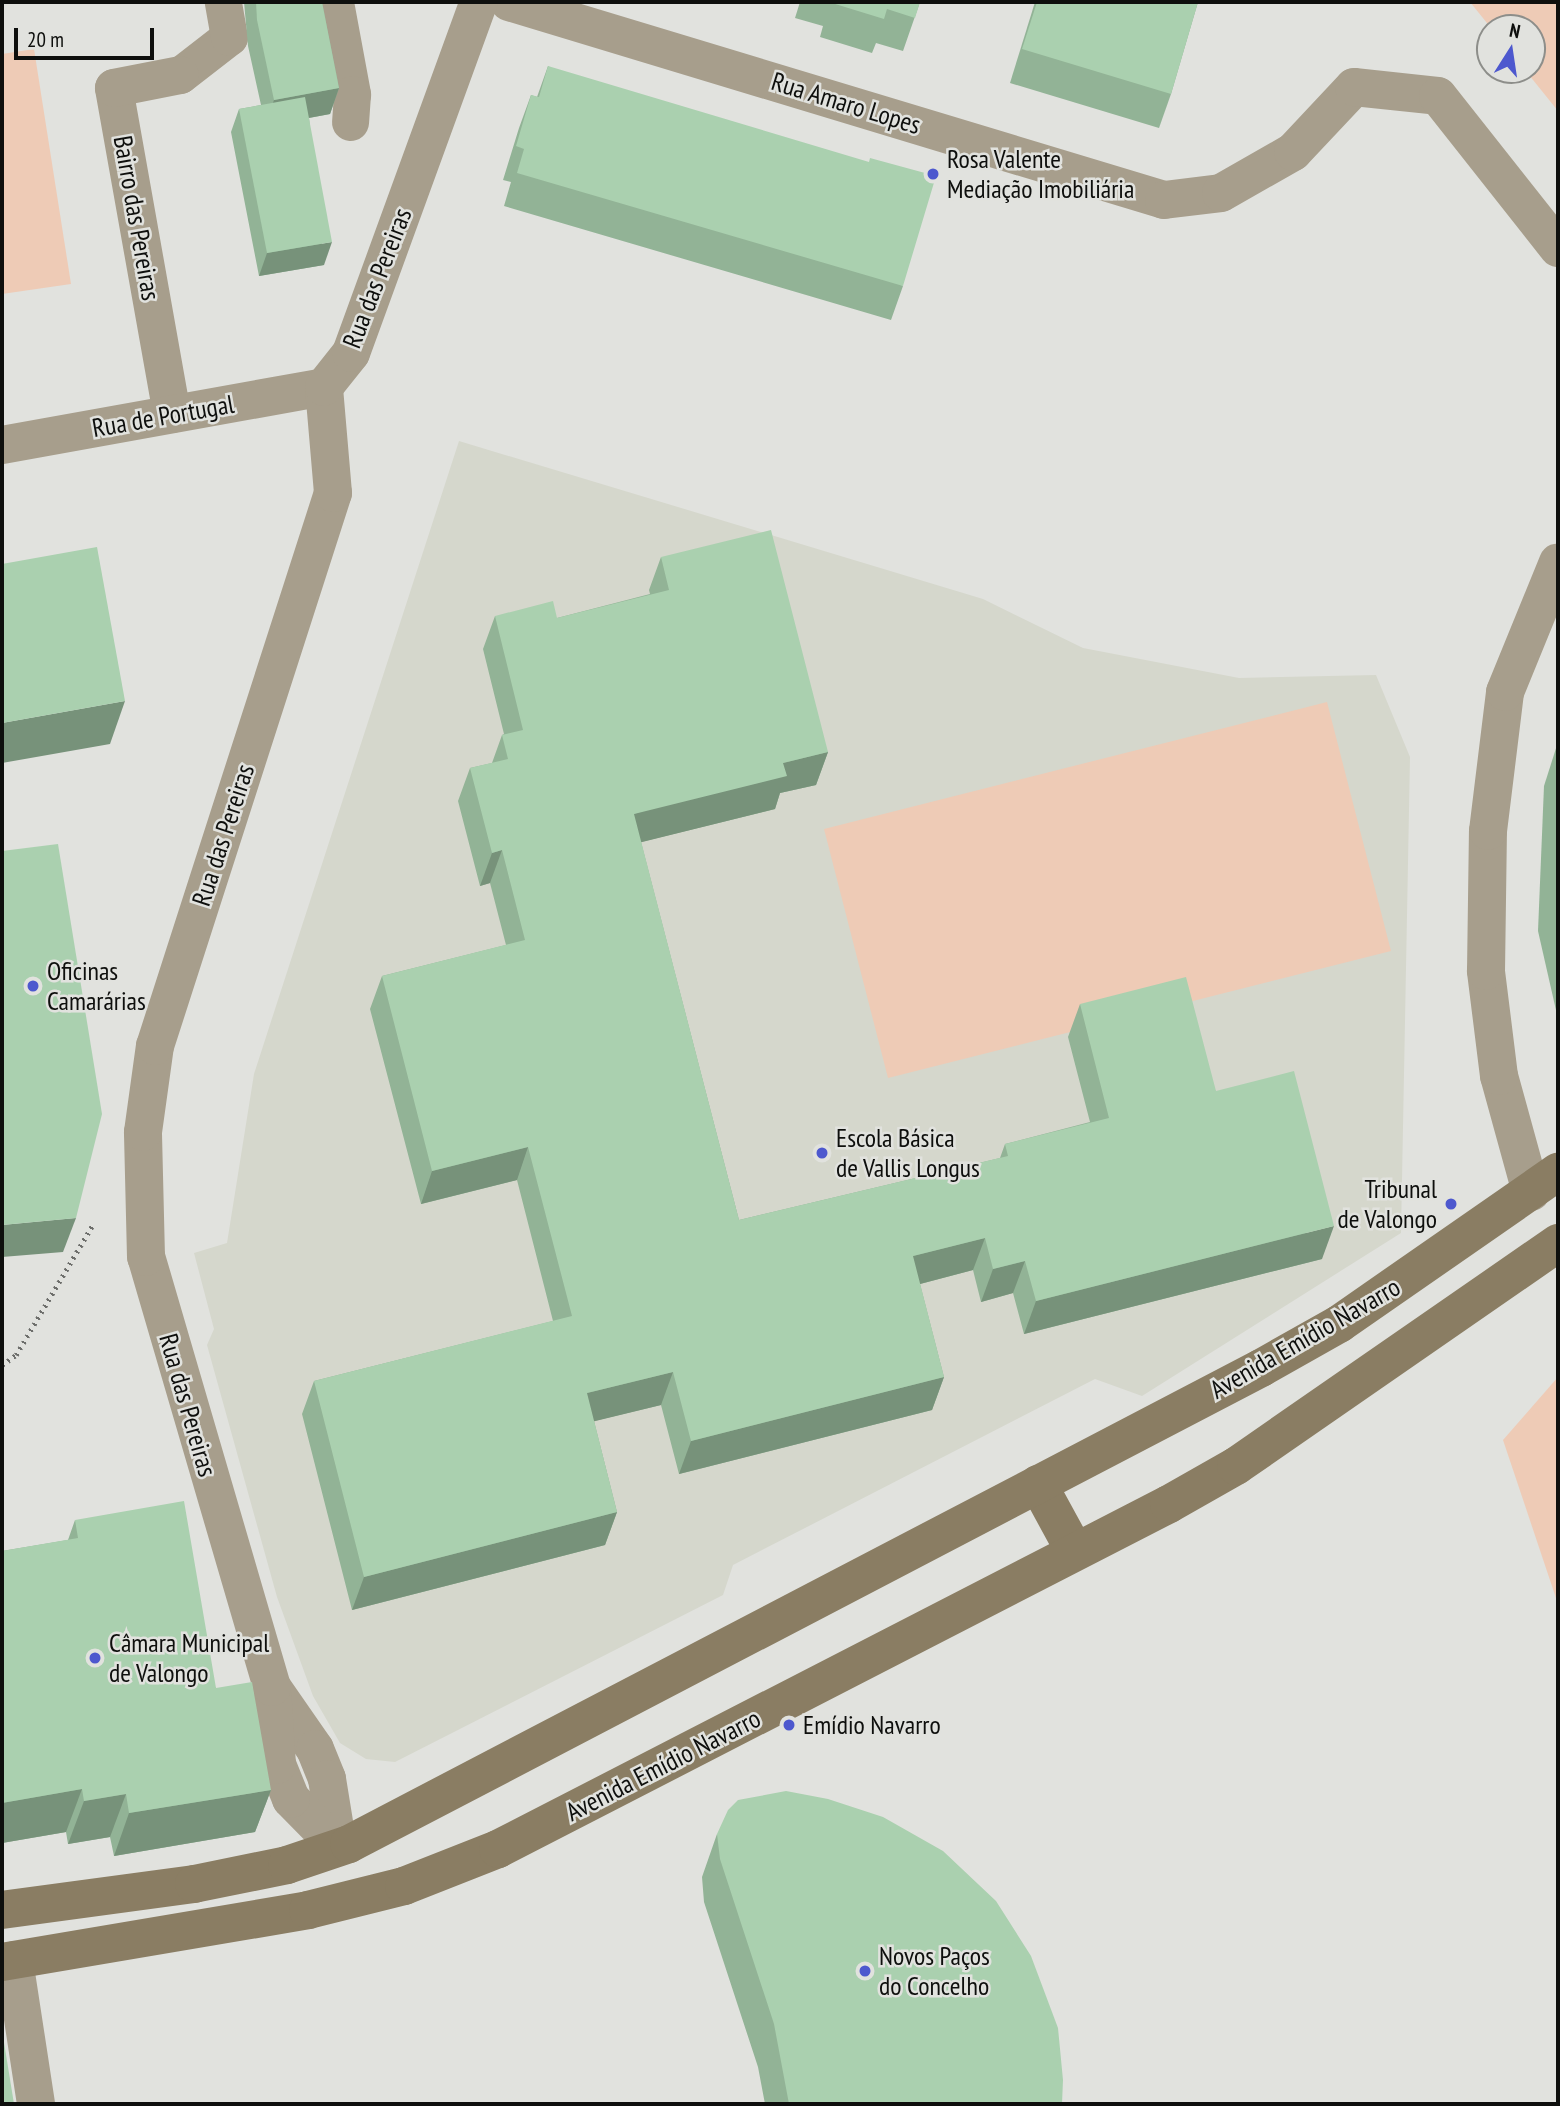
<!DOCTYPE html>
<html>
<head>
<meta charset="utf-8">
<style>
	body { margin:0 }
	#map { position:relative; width:1560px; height:2106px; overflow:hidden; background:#e1e2de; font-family:"PT Sans Narrow",sans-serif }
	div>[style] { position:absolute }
	.built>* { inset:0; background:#d5d7cc }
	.green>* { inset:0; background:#eecbb6 }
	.path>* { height:4.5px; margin-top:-2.25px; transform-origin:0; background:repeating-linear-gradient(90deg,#6d6e6b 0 2px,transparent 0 7px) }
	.pedestrian>* { height:37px; margin:-18.5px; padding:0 18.5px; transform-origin:18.5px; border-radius:18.5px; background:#a79e8c }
	.minor>* { height:38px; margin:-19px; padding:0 19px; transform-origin:19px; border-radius:19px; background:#a79e8c }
	.secondary>* { height:38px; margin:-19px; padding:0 19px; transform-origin:19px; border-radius:19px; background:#8a7d63 }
	.wall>* { inset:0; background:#92b396 }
	.shaded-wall>* { inset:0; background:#77927a }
	.building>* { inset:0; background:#aad0af }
	.dots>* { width:19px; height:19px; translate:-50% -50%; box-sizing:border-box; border:4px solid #e1e2de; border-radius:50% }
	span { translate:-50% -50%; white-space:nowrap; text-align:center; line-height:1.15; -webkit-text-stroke:5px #e1e2de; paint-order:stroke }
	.street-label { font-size:26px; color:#0e0f0d }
	.poi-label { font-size:26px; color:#0e0f0d }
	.left { translate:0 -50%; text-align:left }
	.right { translate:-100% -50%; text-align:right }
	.frame { position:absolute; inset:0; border:4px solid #0e0f0d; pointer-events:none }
	.north { position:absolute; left:1476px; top:14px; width:70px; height:70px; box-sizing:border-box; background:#e1e2de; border:2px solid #8d8e8a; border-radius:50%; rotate:12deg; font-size:19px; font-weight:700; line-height:28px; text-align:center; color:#0e0f0d }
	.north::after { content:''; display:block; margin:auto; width:24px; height:32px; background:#4d58ce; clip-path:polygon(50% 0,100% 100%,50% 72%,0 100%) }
	.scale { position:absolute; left:14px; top:28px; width:140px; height:32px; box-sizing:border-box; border:4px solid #0e0f0d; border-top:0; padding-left:9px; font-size:21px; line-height:24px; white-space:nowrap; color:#0e0f0d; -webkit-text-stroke:5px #e1e2de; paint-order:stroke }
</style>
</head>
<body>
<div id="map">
	<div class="built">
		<div style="clip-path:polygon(459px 441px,983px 599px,1083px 648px,1239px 678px,1376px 675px,1410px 757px,1401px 1233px,1142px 1396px,1095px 1379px,733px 1565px,723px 1595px,395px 1762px,366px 1759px,340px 1743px,313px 1696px,277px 1597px,207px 1345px,214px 1329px,194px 1253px,227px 1243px,254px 1074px)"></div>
	</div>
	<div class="green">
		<div style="clip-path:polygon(1470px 2px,1558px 2px,1558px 111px,1525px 70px,1532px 70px,1532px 28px,1491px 28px)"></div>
		<div style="clip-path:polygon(34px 49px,71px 284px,2px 294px,2px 54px)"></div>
		<div style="clip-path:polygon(1327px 702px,1391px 951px,888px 1078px,824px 829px)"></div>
		<div style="clip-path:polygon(1558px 1377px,1558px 1604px,1503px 1440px)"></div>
	</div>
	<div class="path">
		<div style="left:2px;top:1365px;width:17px;rotate:-36deg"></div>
		<div style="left:16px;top:1355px;width:150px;rotate:-59.5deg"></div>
	</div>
	<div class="pedestrian">
		<div style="left:335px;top:2px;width:94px;rotate:79.5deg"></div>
		<div style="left:352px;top:94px;width:28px;rotate:94deg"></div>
		<div style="left:180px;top:75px;width:62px;rotate:-37.8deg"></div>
		<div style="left:229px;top:37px;width:36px;rotate:-100deg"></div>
	</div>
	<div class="minor">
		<div style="left:509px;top:2px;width:684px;rotate:16.82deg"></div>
		<div style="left:1164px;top:200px;width:57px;rotate:-7deg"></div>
		<div style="left:1221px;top:193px;width:83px;rotate:-29.7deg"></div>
		<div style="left:1293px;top:152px;width:89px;rotate:-46.8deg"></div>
		<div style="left:1354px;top:87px;width:84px;rotate:6.1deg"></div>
		<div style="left:1438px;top:96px;width:194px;rotate:51.7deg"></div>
		<div style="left:172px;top:414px;width:331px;rotate:-100.1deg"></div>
		<div style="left:114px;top:88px;width:67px;rotate:-11.1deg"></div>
		<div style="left:2px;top:445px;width:327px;rotate:-10.2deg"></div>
		<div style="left:1531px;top:1192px;width:120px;rotate:-105.4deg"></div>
		<div style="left:1499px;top:1076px;width:106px;rotate:-97.1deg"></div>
		<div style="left:1486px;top:971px;width:140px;rotate:-89.2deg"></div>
		<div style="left:1488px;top:831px;width:140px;rotate:-83deg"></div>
		<div style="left:1505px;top:692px;width:140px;rotate:-67.8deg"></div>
		<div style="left:272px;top:1687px;width:75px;rotate:55.3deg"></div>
		<div style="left:315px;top:1749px;width:32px;rotate:68deg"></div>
		<div style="left:327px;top:1779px;width:69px;rotate:80.8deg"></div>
		<div style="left:338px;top:1847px;width:67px;rotate:-134.4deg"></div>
		<div style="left:291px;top:1799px;width:37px;rotate:-112deg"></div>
		<div style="left:277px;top:1765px;width:78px;rotate:-93.7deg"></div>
		<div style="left:272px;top:1687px;width:448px;rotate:-106.3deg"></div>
		<div style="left:146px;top:1257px;width:125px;rotate:-91.4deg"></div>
		<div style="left:143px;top:1132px;width:87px;rotate:-82.1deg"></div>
		<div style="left:155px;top:1046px;width:581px;rotate:-72.16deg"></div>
		<div style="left:333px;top:493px;width:106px;rotate:-94.9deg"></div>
		<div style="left:324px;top:387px;width:43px;rotate:-51.5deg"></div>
		<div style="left:351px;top:353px;width:374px;rotate:-70deg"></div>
		<div style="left:14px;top:1960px;width:146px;rotate:81.3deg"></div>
	</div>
	<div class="secondary">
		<div style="left:1038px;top:1484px;width:77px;rotate:61.4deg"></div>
		<div style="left:2px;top:1910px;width:194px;rotate:-7.7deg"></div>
		<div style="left:194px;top:1884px;width:95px;rotate:-11.5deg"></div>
		<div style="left:287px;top:1865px;width:65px;rotate:-18.7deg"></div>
		<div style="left:349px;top:1844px;width:1029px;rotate:-27.56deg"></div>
		<div style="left:1261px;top:1368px;width:90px;rotate:-29.4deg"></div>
		<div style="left:1339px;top:1324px;width:267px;rotate:-34.8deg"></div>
		<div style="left:2px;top:1962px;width:310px;rotate:-9.6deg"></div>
		<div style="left:308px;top:1910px;width:99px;rotate:-14deg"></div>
		<div style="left:404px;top:1886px;width:101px;rotate:-21.5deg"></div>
		<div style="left:498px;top:1849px;width:754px;rotate:-27.21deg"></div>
		<div style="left:1169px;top:1504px;width:77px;rotate:-29.6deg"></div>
		<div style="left:1236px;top:1466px;width:392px;rotate:-34.7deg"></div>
	</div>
	<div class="wall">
		<div style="clip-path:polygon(244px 2px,322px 2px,339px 88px,330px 114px,309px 118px,324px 265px,259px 276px,231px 132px,239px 109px,261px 105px,248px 46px)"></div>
		<div style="clip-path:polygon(800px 2px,920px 2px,903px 51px,876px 43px,872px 53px,820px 37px,823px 26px,795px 18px)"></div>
		<div style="clip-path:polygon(1035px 2px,1198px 2px,1171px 94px,1159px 128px,1010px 83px)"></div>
		<div style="clip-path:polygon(548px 66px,903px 286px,891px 320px,504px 206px,511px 182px,503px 180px,519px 128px,531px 95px,537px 97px)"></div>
		<div style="clip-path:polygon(661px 557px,828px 752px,816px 785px,780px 793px,775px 809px,641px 842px,739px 1220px,1000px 1158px,1005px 1144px,1090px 1122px,1068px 1037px,1080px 1004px,1216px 1091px,1322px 1259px,1024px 1334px,1013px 1293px,981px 1302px,973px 1270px,920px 1284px,944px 1377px,932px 1410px,679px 1474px,661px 1405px,594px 1421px,617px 1512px,605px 1545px,352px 1610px,302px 1414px,314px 1381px,553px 1321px,517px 1180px,421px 1204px,370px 1009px,382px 976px,506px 945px,490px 883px,480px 886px,458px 801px,470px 768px,492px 763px,502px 735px,504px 734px,483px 649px,495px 616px,557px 618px,650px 594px,649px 590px)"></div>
		<div style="clip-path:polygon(1558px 742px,1558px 1019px,1538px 931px,1544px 786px)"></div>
		<div style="clip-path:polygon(75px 1520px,216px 1688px,271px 1790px,255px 1832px,114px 1856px,110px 1837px,68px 1844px,66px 1832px,2px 1843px,2px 1551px,68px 1540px)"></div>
		<div style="clip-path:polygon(717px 1834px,1062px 2104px,765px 2104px,758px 2067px,704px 1902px,702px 1877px)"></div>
	</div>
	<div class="shaded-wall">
		<div style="clip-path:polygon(339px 88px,330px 114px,265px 126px,274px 100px)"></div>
		<div style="clip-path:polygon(332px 242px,324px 265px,259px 276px,267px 253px)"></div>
		<div style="clip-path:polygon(125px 701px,110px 744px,2px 763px,2px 723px)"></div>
		<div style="clip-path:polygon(828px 752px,816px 785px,780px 793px,775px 809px,622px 847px,634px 814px,783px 763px)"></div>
		<div style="clip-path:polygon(502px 850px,490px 883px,480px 886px,492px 853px)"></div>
		<div style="clip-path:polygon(528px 1147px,517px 1180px,421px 1204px,432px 1171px)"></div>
		<div style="clip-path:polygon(76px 1218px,63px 1252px,2px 1257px,2px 1225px)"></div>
		<div style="clip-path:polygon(1334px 1226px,1322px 1259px,1024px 1334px,1036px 1301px)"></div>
		<div style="clip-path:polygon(985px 1238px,973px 1270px,901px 1289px,913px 1256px)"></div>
		<div style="clip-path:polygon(1025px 1261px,1013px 1293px,981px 1302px,993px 1269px)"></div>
		<div style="clip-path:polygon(673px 1372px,661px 1405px,575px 1426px,587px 1393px)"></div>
		<div style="clip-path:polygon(944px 1377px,932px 1410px,679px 1474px,691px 1441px)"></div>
		<div style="clip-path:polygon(617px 1512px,605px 1545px,352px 1610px,364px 1577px)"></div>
		<div style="clip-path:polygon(82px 1789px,66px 1832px,2px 1843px,2px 1803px)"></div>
		<div style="clip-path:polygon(271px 1790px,255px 1832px,114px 1856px,129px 1813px)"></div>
		<div style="clip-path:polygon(126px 1794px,110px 1837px,68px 1844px,84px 1801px)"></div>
	</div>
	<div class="building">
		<div style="clip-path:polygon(256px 2px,322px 2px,339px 88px,274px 100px,257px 20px)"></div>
		<div style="clip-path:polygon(833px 2px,920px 2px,915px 18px,887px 9px,884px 19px,832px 3px)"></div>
		<div style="clip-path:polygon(1037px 2px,1198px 2px,1171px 94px,1022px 49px)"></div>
		<div style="clip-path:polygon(548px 66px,869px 162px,870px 158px,936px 176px,903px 286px,517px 173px,524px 149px,516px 146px,531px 95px,539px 97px)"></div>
		<div style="clip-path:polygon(305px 97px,332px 242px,267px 253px,239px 109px)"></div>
		<div style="clip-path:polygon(771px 530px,828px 752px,783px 763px,787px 776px,634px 814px,739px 1220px,1008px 1156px,1005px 1144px,1109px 1118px,1080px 1004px,1186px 977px,1216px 1091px,1294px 1071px,1334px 1226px,1036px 1301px,1025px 1261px,993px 1269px,985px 1238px,913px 1256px,944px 1377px,691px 1441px,673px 1372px,587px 1393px,617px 1512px,364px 1577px,314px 1381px,572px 1316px,528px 1147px,432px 1171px,382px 976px,525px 940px,502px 850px,492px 853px,470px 768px,508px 759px,502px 735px,523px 730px,495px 616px,553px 601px,557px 618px,669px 590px,661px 557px)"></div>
		<div style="clip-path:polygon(97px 547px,125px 701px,2px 723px,2px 564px)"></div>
		<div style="clip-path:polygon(58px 844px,102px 1114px,76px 1218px,2px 1225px,2px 851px)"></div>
		<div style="clip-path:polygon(184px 1501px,216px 1688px,252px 1682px,271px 1790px,129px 1813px,126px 1794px,84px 1801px,82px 1789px,2px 1803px,2px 1551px,78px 1538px,75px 1520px)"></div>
		<div style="clip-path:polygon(786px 1791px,828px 1799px,883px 1817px,943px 1851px,996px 1901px,1031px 1956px,1058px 2028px,1063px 2080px,1062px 2104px,789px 2104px,774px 2024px,720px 1859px,717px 1834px,728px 1810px,738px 1800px)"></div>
		<div style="clip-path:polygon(2px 2030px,14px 2104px,2px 2104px)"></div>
	</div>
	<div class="dots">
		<div style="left:933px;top:174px;background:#4d58ce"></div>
		<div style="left:33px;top:986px;background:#4d58ce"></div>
		<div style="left:822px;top:1153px;background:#4d58ce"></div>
		<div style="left:1451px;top:1204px;background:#4d58ce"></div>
		<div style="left:95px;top:1658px;background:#4d58ce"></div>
		<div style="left:789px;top:1725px;background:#4d58ce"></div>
		<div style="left:865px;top:1971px;background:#4d58ce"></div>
	</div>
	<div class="street-label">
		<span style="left:846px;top:103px;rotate:17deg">Rua Amaro Lopes</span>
		<span style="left:137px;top:218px;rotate:80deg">Bairro das Pereiras</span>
		<span style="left:377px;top:278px;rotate:-69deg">Rua das Pereiras</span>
		<span style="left:163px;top:416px;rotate:-10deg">Rua de Portugal</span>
		<span style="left:223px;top:835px;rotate:-72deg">Rua das Pereiras</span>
		<span style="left:1305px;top:1338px;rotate:-30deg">Avenida Emídio Navarro</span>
		<span style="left:188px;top:1405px;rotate:74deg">Rua das Pereiras</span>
		<span style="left:663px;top:1765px;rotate:-27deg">Avenida Emídio Navarro</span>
	</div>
	<div class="poi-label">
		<span class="left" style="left:947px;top:174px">Rosa Valente<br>Mediação Imobiliária</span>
		<span class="left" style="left:47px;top:986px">Oficinas<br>Camarárias</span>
		<span class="left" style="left:836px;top:1153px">Escola Básica<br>de Vallis Longus</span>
		<span class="right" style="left:1437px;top:1204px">Tribunal<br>de Valongo</span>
		<span class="left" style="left:109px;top:1658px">Câmara Municipal<br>de Valongo</span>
		<span class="left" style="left:803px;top:1725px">Emídio Navarro</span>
		<span class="left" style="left:879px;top:1971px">Novos Paços<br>do Concelho</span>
	</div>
	<div class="frame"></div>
	<div class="north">N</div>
	<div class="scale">20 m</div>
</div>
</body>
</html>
